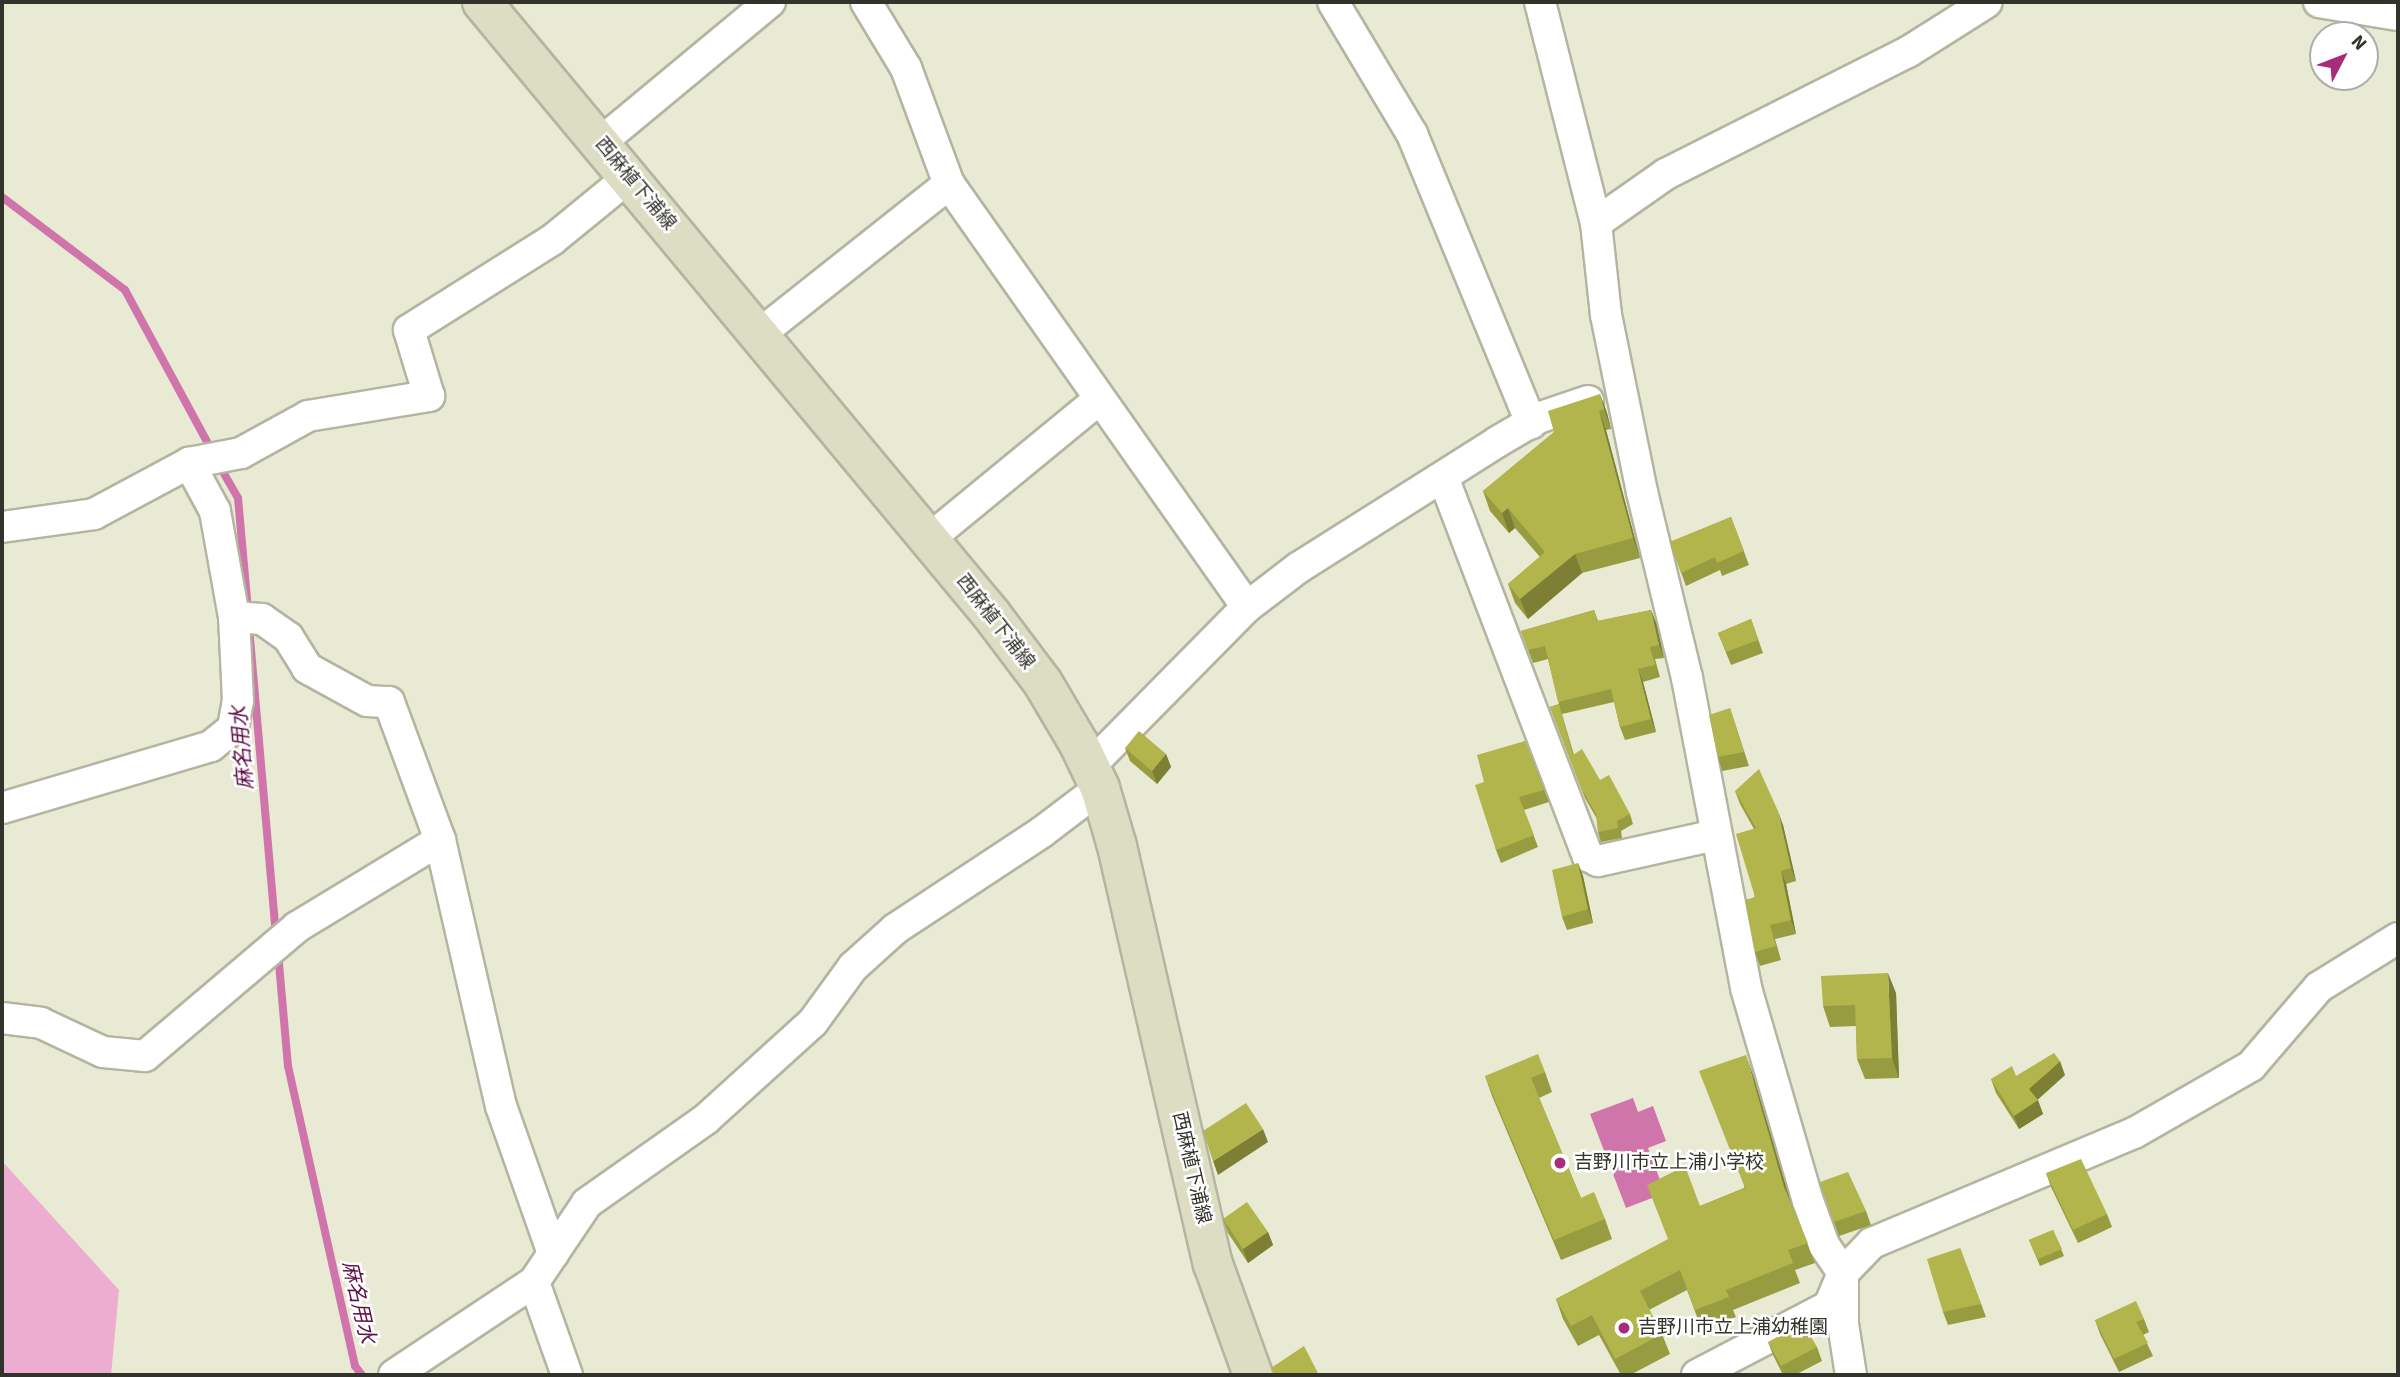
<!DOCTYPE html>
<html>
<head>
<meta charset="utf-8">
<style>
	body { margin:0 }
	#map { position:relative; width:2400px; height:1377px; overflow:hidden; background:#e8ead4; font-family:"Source Sans 3","Noto Sans JP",sans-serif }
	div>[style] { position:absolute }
	.green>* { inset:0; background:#ecadd0 }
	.water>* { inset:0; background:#cf75ab }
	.stream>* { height:8px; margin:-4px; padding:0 4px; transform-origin:4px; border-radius:4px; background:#cf75ab }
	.roads { filter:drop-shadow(2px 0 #b3b5a0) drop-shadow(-2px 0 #b3b5a0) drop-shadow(0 2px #b3b5a0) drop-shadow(0 -2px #b3b5a0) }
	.minor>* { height:30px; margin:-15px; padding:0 15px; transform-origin:15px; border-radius:15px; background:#fff }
	.secondary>* { height:38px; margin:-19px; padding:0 19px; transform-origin:19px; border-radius:19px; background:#dcddc3 }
	.wall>* { inset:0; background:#989c40 }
	.shaded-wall>* { inset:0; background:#7c7f34 }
	.building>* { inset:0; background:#b1b54b }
	.dots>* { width:19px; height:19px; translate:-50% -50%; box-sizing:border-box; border:4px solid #fff; border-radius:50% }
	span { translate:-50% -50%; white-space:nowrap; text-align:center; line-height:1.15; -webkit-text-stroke:5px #fff; paint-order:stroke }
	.street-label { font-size:19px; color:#32332b }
	.poi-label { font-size:19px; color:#32332b }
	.left { translate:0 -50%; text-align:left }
	.water-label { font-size:21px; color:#600e46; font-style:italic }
	.frame { position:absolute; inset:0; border:4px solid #32332b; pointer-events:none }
	.north { position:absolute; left:2309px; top:21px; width:70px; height:70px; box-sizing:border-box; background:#fff; border:2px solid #adadaa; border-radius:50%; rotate:48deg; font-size:19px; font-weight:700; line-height:28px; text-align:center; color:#32332b }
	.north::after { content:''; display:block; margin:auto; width:24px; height:32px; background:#a82c7e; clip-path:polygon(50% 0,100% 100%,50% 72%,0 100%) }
</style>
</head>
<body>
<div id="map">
	<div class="green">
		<div style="clip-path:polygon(2px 1161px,119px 1290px,111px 1375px,2px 1375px)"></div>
	</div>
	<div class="water">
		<div style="clip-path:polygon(1633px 1098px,1638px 1112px,1653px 1106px,1666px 1141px,1648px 1148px,1665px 1193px,1626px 1208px,1590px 1114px)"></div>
	</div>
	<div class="stream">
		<div style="left:2px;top:197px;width:154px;rotate:37.1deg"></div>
		<div style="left:125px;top:290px;width:185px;rotate:61.6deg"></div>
		<div style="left:219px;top:465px;width:38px;rotate:60deg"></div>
		<div style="left:238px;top:498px;width:113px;rotate:84.9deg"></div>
		<div style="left:249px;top:627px;width:309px;rotate:85deg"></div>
		<div style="left:278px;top:952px;width:114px;rotate:85deg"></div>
		<div style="left:288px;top:1066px;width:307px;rotate:77.4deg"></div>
		<div style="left:355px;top:1366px;width:11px;rotate:52deg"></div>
	</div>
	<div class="roads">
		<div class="minor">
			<div style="left:866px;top:2px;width:77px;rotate:58.8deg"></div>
			<div style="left:906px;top:68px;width:124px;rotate:69.7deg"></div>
			<div style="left:949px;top:184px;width:517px;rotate:54.84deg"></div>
			<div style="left:1333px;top:2px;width:154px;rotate:59.1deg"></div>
			<div style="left:1412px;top:134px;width:313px;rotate:67.6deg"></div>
			<div style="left:1540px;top:2px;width:228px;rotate:75.8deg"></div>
			<div style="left:1596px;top:223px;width:93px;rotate:83.8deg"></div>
			<div style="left:1606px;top:315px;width:181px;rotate:78.5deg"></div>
			<div style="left:1642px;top:492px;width:191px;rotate:76.4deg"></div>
			<div style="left:1687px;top:678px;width:316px;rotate:79.2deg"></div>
			<div style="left:1746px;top:988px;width:222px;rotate:73.8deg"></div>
			<div style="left:1808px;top:1201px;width:47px;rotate:70deg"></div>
			<div style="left:1824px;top:1245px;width:34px;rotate:56deg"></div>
			<div style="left:1843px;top:1273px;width:51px;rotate:90deg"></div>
			<div style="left:1843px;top:1324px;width:52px;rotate:81.1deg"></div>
			<div style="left:2319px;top:2px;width:80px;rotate:9.3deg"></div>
			<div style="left:600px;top:143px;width:221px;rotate:-39.7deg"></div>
			<div style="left:1596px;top:223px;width:85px;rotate:-35deg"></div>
			<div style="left:1666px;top:174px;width:271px;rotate:-26.8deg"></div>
			<div style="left:1908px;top:52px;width:93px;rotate:-32.3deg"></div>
			<div style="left:761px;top:333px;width:240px;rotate:-38.4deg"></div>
			<div style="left:1443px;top:477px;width:406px;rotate:69.1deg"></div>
			<div style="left:1588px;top:856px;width:11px;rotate:27deg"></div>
			<div style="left:1598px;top:861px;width:120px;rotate:-12.5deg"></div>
			<div style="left:2px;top:527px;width:93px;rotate:-8deg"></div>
			<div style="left:94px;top:514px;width:108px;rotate:-28.2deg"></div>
			<div style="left:189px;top:463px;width:53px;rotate:-10.9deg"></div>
			<div style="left:241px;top:453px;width:77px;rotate:-28.9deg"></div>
			<div style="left:308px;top:416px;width:123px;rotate:-9.4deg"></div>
			<div style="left:429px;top:396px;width:69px;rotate:-106.9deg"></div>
			<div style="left:409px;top:330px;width:169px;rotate:-32.2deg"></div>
			<div style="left:552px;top:240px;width:99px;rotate:-39.3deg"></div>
			<div style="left:929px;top:539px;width:219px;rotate:-39.4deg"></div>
			<div style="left:234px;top:617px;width:28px;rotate:4deg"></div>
			<div style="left:262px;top:619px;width:32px;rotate:35deg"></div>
			<div style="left:288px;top:637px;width:36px;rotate:58deg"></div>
			<div style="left:307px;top:668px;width:68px;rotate:28.8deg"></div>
			<div style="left:367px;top:701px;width:22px;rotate:3deg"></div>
			<div style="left:389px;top:702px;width:147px;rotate:69.7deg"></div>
			<div style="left:440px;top:840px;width:273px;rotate:77.1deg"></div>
			<div style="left:501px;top:1106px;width:157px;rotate:70.6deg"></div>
			<div style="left:1090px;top:766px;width:223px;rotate:-45.4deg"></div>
			<div style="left:1247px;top:607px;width:64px;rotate:-37.4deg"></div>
			<div style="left:1298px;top:568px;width:236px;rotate:-32.3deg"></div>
			<div style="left:1497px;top:442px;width:48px;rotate:-30.3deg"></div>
			<div style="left:1538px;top:418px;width:53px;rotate:-18.8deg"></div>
			<div style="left:2px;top:808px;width:218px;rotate:-16.5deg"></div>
			<div style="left:211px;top:746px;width:28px;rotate:-39deg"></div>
			<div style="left:233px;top:728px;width:27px;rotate:-80deg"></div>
			<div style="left:238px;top:701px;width:84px;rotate:-92.7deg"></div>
			<div style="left:234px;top:617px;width:108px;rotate:-100.2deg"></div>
			<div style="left:215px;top:511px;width:55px;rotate:-118.4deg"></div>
			<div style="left:2px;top:1018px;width:39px;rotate:7deg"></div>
			<div style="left:41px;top:1023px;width:68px;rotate:25.1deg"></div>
			<div style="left:103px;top:1052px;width:42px;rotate:5.4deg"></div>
			<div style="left:145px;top:1056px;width:199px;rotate:-40.3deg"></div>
			<div style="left:297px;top:927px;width:167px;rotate:-31.3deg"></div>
			<div style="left:534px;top:1282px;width:99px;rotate:70.5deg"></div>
			<div style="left:394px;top:1375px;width:168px;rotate:-33.6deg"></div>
			<div style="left:534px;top:1282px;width:95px;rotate:-56.1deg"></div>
			<div style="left:587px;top:1203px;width:146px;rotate:-35.2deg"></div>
			<div style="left:706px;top:1119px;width:144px;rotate:-42.2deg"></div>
			<div style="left:813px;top:1022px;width:68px;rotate:-54deg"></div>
			<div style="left:853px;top:967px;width:57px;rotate:-42.1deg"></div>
			<div style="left:895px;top:929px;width:176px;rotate:-33.4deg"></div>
			<div style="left:1042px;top:832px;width:73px;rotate:-37.2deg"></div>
			<div style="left:1697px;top:1375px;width:149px;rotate:-27.6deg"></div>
			<div style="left:1829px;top:1306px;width:36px;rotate:-67deg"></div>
			<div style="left:1843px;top:1273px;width:42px;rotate:-46deg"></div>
			<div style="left:1872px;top:1243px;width:284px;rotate:-22.8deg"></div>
			<div style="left:2134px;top:1133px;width:135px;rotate:-29.8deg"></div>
			<div style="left:2251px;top:1066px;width:104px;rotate:-49.3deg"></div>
			<div style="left:2319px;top:987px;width:93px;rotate:-31.8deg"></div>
		</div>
		<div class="secondary">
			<div style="left:482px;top:2px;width:796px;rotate:50.25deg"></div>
			<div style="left:991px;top:614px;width:86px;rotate:53deg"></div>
			<div style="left:1043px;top:683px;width:71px;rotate:59.5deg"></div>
			<div style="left:1079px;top:744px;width:49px;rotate:64.5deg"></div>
			<div style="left:1100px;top:788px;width:60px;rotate:73.7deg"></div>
			<div style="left:1117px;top:846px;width:429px;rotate:77.1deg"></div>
			<div style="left:1213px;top:1264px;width:118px;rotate:70.2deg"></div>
		</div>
	</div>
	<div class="wall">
		<div style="clip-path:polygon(1600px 394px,1607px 413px,1611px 429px,1606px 430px,1640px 558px,1582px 573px,1528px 619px,1515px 603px,1508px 584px,1540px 557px,1515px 528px,1509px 533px,1490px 511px,1483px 491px)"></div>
		<div style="clip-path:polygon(1731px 517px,1749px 565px,1722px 576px,1720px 570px,1686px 586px,1670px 542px)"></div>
		<div style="clip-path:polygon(1594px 610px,1598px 621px,1651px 610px,1656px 623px,1664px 658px,1655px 659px,1660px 677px,1643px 682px,1656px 732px,1625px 740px,1620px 727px,1614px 702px,1562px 714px,1574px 755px,1600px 780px,1630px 814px,1633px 824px,1621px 831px,1622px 838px,1601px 842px,1598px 832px,1597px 819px,1585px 798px,1550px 707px,1559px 704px,1548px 659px,1533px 663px,1521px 631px)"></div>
		<div style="clip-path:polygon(1751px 619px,1763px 653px,1731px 665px,1718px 633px)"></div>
		<div style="clip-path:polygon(1730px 708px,1749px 766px,1722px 771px,1718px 757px)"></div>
		<div style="clip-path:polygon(1525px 741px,1549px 802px,1524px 810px,1538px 847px,1501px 863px,1496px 850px,1484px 782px)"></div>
		<div style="clip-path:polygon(1125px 748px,1166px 754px,1171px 767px,1157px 784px,1130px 761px)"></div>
		<div style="clip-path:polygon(1735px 791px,1783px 825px,1796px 881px,1786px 884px,1796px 934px,1775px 939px,1781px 960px,1760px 966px,1755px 952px,1754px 829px,1740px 804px)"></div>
		<div style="clip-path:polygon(1578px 863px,1583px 876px,1593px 923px,1567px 930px,1562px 917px)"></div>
		<div style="clip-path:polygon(1896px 993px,1899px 1078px,1865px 1079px,1857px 1059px,1856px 1026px,1830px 1027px,1823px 1006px)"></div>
		<div style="clip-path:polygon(1545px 1072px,1552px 1092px,1539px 1098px,1581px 1198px,1605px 1219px,1612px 1239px,1561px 1260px,1492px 1096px,1485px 1076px)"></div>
		<div style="clip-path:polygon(1753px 1075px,1789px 1198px,1815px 1263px,1795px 1270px,1800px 1283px,1733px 1310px,1736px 1317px,1702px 1330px,1687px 1290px,1649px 1310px,1662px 1334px,1670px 1354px,1630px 1375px,1621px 1375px,1599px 1335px,1578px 1346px,1563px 1319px,1556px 1299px,1668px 1240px,1700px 1206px,1744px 1188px)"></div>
		<div style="clip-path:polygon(2065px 1075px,2037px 1100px,2043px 1114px,2019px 1129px,1996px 1093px,1991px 1079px,2016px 1076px)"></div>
		<div style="clip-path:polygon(2046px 1173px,2107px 1214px,2112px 1227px,2078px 1243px,2051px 1187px)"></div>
		<div style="clip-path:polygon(1820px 1182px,1866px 1211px,1871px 1225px,1839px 1236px)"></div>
		<div style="clip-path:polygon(1223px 1219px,1268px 1232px,1273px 1245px,1248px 1263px,1228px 1233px)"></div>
		<div style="clip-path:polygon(2053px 1230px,2064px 1256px,2040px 1266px,2029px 1240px)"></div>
		<div style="clip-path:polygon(1960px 1248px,1986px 1317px,1948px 1325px,1943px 1312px)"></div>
		<div style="clip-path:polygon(2144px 1319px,2149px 1332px,2143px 1335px,2153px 1356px,2119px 1372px,2100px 1334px,2095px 1320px)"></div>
		<div style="clip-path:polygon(1768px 1342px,1817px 1347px,1822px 1361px,1795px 1375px,1783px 1375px,1773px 1355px)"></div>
	</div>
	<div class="shaded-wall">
		<div style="clip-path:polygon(1600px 394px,1607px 413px,1611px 429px,1604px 409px)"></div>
		<div style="clip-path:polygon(1599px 411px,1606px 430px,1640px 558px,1633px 538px)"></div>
		<div style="clip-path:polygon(1508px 508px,1515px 528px,1509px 533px,1502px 513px)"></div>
		<div style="clip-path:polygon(1575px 554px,1582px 573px,1528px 619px,1520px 599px)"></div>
		<div style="clip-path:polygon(1651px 610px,1656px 623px,1664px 658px,1659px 645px)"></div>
		<div style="clip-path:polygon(1638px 669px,1643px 682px,1656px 732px,1651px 719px)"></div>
		<div style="clip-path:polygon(1166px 754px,1171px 767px,1157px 784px,1152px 771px)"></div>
		<div style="clip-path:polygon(1778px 811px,1783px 825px,1796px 881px,1791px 868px)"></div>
		<div style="clip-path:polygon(1578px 863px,1583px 876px,1593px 923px,1588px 909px)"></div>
		<div style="clip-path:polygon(1781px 871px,1786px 884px,1796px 934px,1791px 920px)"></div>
		<div style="clip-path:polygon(1888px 973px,1896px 993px,1899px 1078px,1892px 1058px)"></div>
		<div style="clip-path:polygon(1746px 1055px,1753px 1075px,1792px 1207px,1784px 1187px)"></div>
		<div style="clip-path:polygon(2060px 1061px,2065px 1075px,2034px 1103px,2029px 1089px)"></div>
		<div style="clip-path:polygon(2038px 1100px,2043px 1114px,2019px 1129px,2014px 1116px)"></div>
		<div style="clip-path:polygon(1263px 1129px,1268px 1142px,1218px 1175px,1213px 1161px)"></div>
		<div style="clip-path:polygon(1268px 1232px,1273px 1245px,1248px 1263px,1243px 1249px)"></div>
	</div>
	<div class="building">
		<div style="clip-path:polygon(1600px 394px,1604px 409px,1599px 411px,1633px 538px,1575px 554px,1520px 599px,1508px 584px,1545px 552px,1508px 508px,1502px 513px,1483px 491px,1554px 432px,1548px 411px)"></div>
		<div style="clip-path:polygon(1731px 517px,1744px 551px,1717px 563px,1715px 557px,1681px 573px,1670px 542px)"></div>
		<div style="clip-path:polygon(1594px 610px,1597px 621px,1651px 610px,1659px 645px,1650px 647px,1655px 665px,1638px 669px,1651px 719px,1620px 727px,1611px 689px,1558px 702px,1545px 646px,1528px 650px,1521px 631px)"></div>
		<div style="clip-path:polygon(1751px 619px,1758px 640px,1726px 652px,1718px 633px)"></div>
		<div style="clip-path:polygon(1559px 704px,1573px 755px,1582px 749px,1600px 780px,1609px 775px,1630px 814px,1617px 821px,1618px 828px,1598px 832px,1596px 814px,1581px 788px,1550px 707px)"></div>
		<div style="clip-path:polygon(1730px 708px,1744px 752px,1718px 757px,1709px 715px)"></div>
		<div style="clip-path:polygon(1139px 731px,1166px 754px,1152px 771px,1125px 748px)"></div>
		<div style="clip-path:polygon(1525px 741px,1544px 790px,1519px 797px,1534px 835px,1496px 850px,1475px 785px,1484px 782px,1477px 755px)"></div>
		<div style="clip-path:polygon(1759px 769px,1778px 811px,1791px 868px,1781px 871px,1791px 920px,1770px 925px,1776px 946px,1755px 952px,1745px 900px,1755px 897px,1736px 834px,1756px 828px,1735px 791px)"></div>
		<div style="clip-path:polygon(1578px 863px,1588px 909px,1562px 917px,1552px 870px)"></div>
		<div style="clip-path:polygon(1888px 973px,1892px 1058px,1857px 1059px,1855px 1005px,1823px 1006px,1821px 976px)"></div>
		<div style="clip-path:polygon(2054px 1053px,2060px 1061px,2029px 1089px,2038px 1100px,2014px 1116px,1991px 1079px,2012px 1066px,2016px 1076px)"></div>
		<div style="clip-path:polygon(1538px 1054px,1545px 1072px,1531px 1078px,1581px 1198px,1594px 1192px,1605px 1219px,1554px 1240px,1485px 1076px)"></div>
		<div style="clip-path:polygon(1746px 1055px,1784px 1187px,1808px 1243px,1788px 1250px,1793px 1263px,1726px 1290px,1729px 1297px,1695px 1310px,1680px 1270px,1640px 1291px,1662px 1334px,1615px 1359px,1592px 1315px,1571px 1326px,1556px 1299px,1668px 1239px,1647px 1185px,1685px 1166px,1700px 1206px,1745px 1188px,1699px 1071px)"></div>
		<div style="clip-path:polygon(1246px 1103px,1263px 1129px,1213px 1161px,1203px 1131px)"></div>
		<div style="clip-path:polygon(2081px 1159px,2107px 1214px,2073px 1230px,2046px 1173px)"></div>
		<div style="clip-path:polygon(1848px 1172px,1866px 1211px,1834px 1222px,1820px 1182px)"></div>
		<div style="clip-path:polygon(1247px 1202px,1268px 1232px,1243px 1249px,1223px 1219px)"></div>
		<div style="clip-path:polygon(2053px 1230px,2062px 1249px,2038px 1259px,2029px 1240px)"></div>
		<div style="clip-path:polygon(1960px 1248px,1981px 1304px,1943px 1312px,1927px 1259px)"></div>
		<div style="clip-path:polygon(2136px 1301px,2144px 1319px,2136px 1322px,2148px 1343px,2114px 1359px,2095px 1320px)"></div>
		<div style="clip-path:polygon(1803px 1323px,1817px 1347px,1781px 1366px,1768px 1342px)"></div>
		<div style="clip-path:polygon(1304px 1346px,1319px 1375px,1275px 1375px,1271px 1368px)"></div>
	</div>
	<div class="dots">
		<div style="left:1560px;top:1163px;background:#a82c7e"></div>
		<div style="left:1624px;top:1328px;background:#a82c7e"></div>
	</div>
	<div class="street-label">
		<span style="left:635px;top:184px;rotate:50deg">西麻植下浦線</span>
		<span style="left:995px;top:622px;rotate:52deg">西麻植下浦線</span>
		<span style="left:1191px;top:1168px;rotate:77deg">西麻植下浦線</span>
	</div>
	<div class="poi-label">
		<span class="left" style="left:1574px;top:1163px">吉野川市立上浦小学校</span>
		<span class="left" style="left:1638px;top:1328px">吉野川市立上浦幼稚園</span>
	</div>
	<div class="water-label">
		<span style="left:242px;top:748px;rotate:-95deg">麻名用水</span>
		<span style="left:359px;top:1302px;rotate:77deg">麻名用水</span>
	</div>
	<div class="frame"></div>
	<div class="north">N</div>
</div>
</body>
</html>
